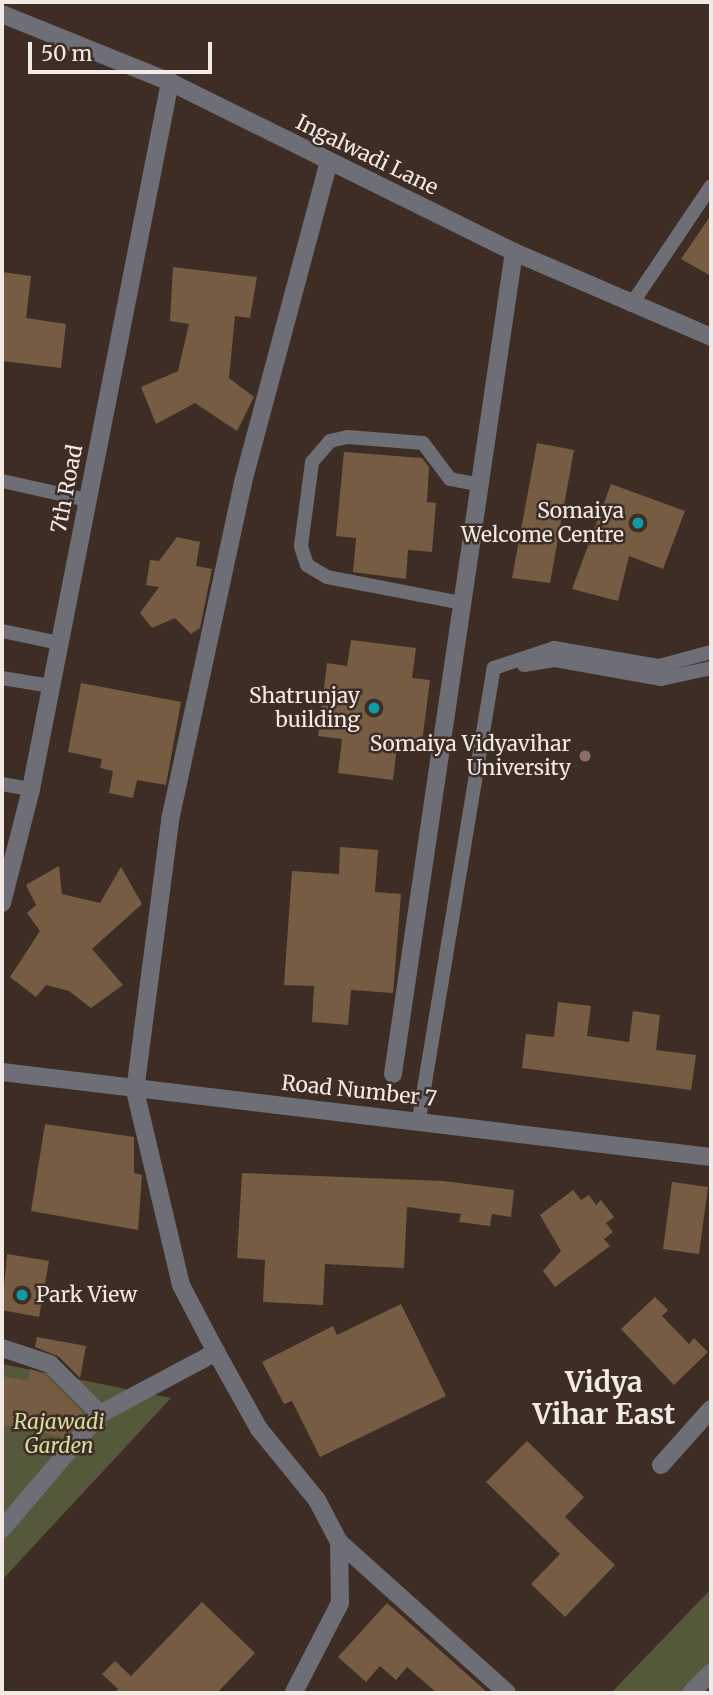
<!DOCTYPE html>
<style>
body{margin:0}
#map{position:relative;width:713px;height:1695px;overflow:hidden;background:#3d2d25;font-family:Merriweather,serif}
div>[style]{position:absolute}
.green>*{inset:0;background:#56583b}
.building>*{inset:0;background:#775c44}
.service>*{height:14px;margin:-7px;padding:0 7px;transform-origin:7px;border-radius:7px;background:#6e6e76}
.minor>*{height:18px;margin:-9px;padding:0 9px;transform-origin:9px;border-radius:9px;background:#6e6e76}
.tertiary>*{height:18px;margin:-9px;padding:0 9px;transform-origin:9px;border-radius:9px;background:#6e6e76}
.dots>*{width:19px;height:19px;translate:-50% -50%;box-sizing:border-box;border:4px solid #3d2d25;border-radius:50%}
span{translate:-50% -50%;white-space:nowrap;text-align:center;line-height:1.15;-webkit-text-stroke:5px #3d2d25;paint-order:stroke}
.street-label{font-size:21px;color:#f4eae5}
.poi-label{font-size:21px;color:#f4eae5}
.right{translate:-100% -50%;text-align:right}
.left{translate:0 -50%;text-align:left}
.park-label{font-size:21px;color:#d9dd9f;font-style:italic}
.district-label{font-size:28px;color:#f4eae5;font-weight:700}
.frame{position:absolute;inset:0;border:4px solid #f4eae5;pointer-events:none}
.scale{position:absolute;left:28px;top:42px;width:184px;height:32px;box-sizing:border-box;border:4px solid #f4eae5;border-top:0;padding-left:9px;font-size:21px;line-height:24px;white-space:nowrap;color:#f4eae5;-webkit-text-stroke:5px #3d2d25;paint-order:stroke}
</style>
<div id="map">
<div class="green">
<i style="clip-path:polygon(2px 1364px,171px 1398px,2px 1580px)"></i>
<i style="clip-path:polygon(711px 1589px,711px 1670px,689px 1693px,611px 1693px)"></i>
</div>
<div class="building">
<i style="clip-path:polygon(711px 215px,711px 276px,681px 259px)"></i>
<i style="clip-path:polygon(173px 267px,257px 277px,250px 318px,235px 316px,229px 378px,254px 397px,237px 431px,195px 403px,156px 424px,141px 387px,178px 371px,189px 324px,170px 321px)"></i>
<i style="clip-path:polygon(2px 272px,31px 276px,26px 318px,66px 324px,61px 368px,2px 361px)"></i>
<i style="clip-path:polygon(537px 443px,574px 450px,550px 583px,512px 578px)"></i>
<i style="clip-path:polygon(344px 452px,422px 458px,429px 467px,427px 502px,436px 503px,432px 552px,408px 550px,406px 579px,353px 572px,356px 538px,336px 536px)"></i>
<i style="clip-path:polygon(611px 484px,685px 511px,663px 569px,629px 556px,618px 601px,572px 589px)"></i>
<i style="clip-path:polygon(177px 537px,200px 542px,196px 566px,212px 569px,200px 628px,191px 634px,175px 618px,152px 628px,140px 613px,159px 587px,146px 585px,150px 560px,159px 561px)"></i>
<i style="clip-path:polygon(351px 640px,416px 648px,412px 678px,430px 680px,421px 750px,397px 747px,393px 780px,338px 773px,342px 739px,318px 736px,327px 663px,347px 666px)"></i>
<i style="clip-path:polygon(81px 683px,181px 702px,166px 785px,137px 780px,133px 798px,109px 793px,113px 771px,100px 768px,102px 759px,68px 752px)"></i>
<i style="clip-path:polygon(340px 847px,378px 850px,375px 892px,401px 894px,393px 993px,351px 990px,348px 1025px,312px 1022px,314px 986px,284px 985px,292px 871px,339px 874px)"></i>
<i style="clip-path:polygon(59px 866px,62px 894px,100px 903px,121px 867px,142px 904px,92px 949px,123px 985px,91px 1008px,69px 991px,46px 985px,36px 997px,10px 977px,40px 931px,27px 913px,36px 905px,26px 885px)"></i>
<i style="clip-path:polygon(558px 1002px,591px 1006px,587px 1036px,629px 1042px,633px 1011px,660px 1015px,656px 1050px,696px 1055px,691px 1090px,522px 1068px,526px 1034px,554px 1037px)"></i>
<i style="clip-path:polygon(45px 1124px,134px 1137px,134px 1173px,142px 1175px,138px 1230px,31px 1211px)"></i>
<i style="clip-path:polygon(242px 1173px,443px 1181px,514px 1190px,511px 1217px,492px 1214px,490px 1226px,459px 1222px,461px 1214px,407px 1207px,404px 1268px,325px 1264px,323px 1305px,263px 1302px,265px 1260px,237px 1258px)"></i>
<i style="clip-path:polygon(672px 1182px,708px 1187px,699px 1254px,663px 1249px)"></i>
<i style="clip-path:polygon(573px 1190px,581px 1200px,589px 1195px,596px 1205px,601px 1200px,614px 1217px,606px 1223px,613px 1232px,604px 1239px,610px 1246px,555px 1287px,543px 1271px,561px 1251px,540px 1215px)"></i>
<i style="clip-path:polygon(7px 1254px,49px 1261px,39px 1317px,2px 1310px)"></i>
<i style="clip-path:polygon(655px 1297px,668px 1310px,662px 1316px,689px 1344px,694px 1338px,708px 1352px,674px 1385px,621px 1329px)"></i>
<i style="clip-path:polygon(401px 1304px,446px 1396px,320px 1457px,292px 1401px,284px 1404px,262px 1362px,333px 1326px,337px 1335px)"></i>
<i style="clip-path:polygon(37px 1337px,86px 1346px,80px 1378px,58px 1356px,35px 1347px)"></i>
<i style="clip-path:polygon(30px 1369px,44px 1374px,85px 1415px,65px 1438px,2px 1425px,2px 1376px,28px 1381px)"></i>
<i style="clip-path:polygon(527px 1441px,584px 1497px,565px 1517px,615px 1565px,565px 1617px,531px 1584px,560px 1554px,486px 1482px)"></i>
<i style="clip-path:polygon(202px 1602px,255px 1653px,217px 1693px,114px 1693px,118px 1689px,102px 1674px,115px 1661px,131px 1676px)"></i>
<i style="clip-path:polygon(387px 1603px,488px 1693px,437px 1693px,407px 1667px,396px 1680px,380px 1666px,366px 1682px,338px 1657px)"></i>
</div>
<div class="service">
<i style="left:631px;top:305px;width:143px;rotate:-56.1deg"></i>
<i style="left:2px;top:481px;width:88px;rotate:12.5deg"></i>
<i style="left:462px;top:603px;width:137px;rotate:-169.1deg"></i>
<i style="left:327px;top:577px;width:23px;rotate:-149deg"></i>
<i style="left:307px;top:565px;width:20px;rotate:-108deg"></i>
<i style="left:301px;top:546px;width:85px;rotate:-82.5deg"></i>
<i style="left:312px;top:462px;width:28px;rotate:-49deg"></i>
<i style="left:330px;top:441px;width:18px;rotate:-13deg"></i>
<i style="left:348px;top:437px;width:75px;rotate:4.6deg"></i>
<i style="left:423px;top:443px;width:45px;rotate:53.1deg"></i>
<i style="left:450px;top:479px;width:31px;rotate:11deg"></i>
<i style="left:2px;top:631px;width:58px;rotate:11.9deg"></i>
<i style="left:524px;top:665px;width:31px;rotate:-9deg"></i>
<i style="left:555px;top:660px;width:108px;rotate:10.2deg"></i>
<i style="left:661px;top:679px;width:51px;rotate:-12.4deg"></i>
<i style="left:494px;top:668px;width:63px;rotate:-18.4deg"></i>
<i style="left:554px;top:648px;width:107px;rotate:9.7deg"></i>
<i style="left:659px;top:666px;width:54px;rotate:-15.1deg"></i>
<i style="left:2px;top:678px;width:50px;rotate:9.3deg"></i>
<i style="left:2px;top:784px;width:29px;rotate:10deg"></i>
<i style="left:419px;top:1119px;width:457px;rotate:-80.6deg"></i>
</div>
<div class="minor">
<i style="left:2px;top:14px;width:181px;rotate:22deg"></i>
<i style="left:170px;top:82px;width:384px;rotate:26.3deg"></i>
<i style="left:514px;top:252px;width:215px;rotate:23.3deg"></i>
<i style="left:2px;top:903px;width:118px;rotate:-75.7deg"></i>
<i style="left:31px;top:789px;width:721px;rotate:-78.88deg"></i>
<i style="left:393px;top:1074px;width:831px;rotate:-81.63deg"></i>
<i style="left:2px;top:1348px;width:51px;rotate:18.4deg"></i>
<i style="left:50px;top:1364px;width:71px;rotate:45deg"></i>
<i style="left:216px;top:1352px;width:88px;rotate:60.8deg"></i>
<i style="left:259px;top:1429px;width:92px;rotate:50.8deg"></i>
<i style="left:317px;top:1500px;width:47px;rotate:62.4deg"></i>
<i style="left:339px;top:1542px;width:61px;rotate:89.1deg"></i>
<i style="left:340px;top:1603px;width:100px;rotate:117.3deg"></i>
<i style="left:661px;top:1465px;width:75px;rotate:-48.2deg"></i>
<i style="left:2px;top:1529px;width:151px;rotate:-49.6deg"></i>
<i style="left:100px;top:1414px;width:132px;rotate:-28.1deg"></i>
<i style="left:216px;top:1352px;width:76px;rotate:-117.6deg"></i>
<i style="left:181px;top:1285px;width:199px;rotate:-103.3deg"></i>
<i style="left:135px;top:1091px;width:273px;rotate:-82.6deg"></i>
<i style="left:170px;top:820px;width:346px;rotate:-77.8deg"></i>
<i style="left:243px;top:482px;width:331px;rotate:-75deg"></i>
<i style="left:339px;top:1542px;width:226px;rotate:41.9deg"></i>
<i style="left:691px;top:1693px;width:29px;rotate:-46deg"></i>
</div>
<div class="tertiary">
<i style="left:2px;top:1072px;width:714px;rotate:6.84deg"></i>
</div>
<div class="dots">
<i style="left:638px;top:523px;background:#0f9aa8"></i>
<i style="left:374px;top:708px;background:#0f9aa8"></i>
<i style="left:585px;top:756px;background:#8d6e63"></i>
<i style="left:22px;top:1295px;background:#0f9aa8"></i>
</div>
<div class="street-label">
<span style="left:367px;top:155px;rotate:26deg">Ingalwadi Lane</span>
<span style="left:67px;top:489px;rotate:-79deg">7th Road</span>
<span style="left:359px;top:1091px;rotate:6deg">Road Number 7</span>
</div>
<div class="poi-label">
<span class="right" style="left:624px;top:523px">Somaiya<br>Welcome Centre</span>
<span class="right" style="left:360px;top:708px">Shatrunjay<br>building</span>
<span class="right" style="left:571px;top:756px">Somaiya Vidyavihar<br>University</span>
<span class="left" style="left:36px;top:1295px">Park View</span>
</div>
<div class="park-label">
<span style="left:59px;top:1434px">Rajawadi<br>Garden</span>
</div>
<div class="district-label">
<span style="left:604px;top:1398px">Vidya<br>Vihar East</span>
</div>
<div class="frame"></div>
<div class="scale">50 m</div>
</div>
